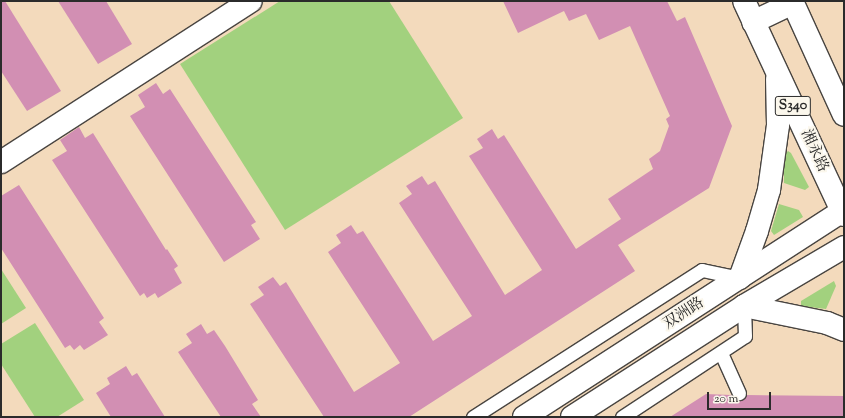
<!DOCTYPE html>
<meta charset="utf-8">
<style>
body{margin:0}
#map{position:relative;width:845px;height:418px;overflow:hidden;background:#f3dabc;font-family:"Sorts Mill Goudy","Noto Serif SC",serif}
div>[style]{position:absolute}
.green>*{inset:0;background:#a2d17e}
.building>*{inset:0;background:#d28fb3}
.roads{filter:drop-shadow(1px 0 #494541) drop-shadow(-1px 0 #494541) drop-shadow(0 1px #494541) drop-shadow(0 -1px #494541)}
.service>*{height:13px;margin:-6.5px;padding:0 6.5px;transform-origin:6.5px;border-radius:6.5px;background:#fff}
.minor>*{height:22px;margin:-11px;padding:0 11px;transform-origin:11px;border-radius:11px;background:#fff}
.secondary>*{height:22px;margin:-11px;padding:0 11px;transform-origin:11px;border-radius:11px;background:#fff}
.primary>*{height:22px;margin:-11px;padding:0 11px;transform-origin:11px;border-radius:11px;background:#fff}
span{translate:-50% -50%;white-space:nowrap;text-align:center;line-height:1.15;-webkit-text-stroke:4px #fbf7ec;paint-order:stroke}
.shield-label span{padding:1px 3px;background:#fbf7ec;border:1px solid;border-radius:3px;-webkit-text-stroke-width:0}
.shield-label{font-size:14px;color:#2b2b2b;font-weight:700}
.street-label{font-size:15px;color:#2b2b2b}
.frame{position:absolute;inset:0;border:2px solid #2b2b2b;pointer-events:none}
.scale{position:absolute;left:707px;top:392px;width:64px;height:18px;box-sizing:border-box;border:2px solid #2b2b2b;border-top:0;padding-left:5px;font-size:12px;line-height:14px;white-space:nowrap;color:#2b2b2b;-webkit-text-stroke:3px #fbf7ec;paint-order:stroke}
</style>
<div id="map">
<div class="green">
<i style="clip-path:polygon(280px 1px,389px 1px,463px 118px,285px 230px,180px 64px)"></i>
<i style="clip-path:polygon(788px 151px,791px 153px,809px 187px,805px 190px,784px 183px,784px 155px)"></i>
<i style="clip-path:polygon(779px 204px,799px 210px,803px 217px,774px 235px,771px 231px)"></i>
<i style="clip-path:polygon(1px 269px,26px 308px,1px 324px)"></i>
<i style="clip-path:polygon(834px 281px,836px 286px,826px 309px,801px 306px,801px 301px)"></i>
<i style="clip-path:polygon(35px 323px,84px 400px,57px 417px,35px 417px,1px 364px,1px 344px)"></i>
</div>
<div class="building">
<i style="clip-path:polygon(1px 1px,5px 1px,61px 91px,27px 111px,1px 71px)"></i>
<i style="clip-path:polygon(58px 1px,106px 1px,132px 44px,98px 64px)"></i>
<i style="clip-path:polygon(503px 1px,667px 1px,677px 21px,685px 17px,732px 126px,709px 188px,618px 245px,635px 271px,409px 417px,324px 417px,250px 304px,264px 295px,258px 287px,273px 277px,280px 286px,286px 282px,354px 392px,400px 363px,328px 252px,341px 243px,336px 235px,351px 225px,357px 234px,363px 231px,433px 341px,472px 316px,399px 203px,412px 194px,406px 186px,422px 176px,428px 185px,435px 181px,505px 295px,542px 270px,469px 156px,483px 148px,477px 139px,492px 129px,498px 139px,504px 135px,576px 249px,621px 219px,608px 199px,653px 169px,649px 159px,660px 151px,669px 126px,666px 119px,670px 116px,630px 26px,599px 40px,586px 14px,569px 21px,564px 11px,518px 33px)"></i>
<i style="clip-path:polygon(156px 83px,163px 94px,170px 89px,256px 222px,251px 225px,260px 239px,224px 262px,130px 116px,145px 107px,138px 95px)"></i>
<i style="clip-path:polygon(79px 127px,85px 138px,93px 133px,166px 250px,167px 249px,178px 266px,174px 269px,182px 283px,158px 298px,155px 293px,147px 298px,144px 293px,140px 296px,52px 160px,67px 151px,60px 140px)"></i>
<i style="clip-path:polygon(19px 185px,104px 318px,99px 322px,108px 335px,84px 350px,80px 345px,74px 350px,70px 345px,65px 348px,1px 248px,1px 196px)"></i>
<i style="clip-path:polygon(201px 324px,207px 334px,214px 330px,225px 346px,258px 400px,252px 404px,261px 417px,221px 417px,178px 352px,192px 343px,186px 334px)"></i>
<i style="clip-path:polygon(126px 366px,132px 376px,137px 373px,165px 417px,111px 417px,96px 393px,110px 384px,107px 378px)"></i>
<i style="clip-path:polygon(706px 394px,731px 395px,734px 399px,739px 401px,743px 400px,747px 395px,844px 396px,844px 417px,670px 417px)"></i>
</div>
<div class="roads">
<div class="service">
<i style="left:721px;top:353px;width:44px;rotate:65.8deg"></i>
<i style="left:473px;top:417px;width:272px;rotate:-32.7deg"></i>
<i style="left:702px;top:270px;width:39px;rotate:12deg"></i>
<i style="left:622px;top:417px;width:147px;rotate:-33.4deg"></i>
<i style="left:745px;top:336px;width:30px;rotate:-92deg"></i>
</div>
<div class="minor">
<i style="left:1px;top:162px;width:297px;rotate:-32.8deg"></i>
</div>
<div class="secondary">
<i style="left:524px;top:417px;width:381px;rotate:-32.9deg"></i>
<i style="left:572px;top:417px;width:205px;rotate:-32.8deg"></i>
<i style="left:744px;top:306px;width:116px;rotate:-30.5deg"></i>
</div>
<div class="primary">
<i style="left:744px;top:1px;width:236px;rotate:65deg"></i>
<i style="left:792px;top:1px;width:125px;rotate:65.5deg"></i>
<i style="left:753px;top:22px;width:44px;rotate:-25.4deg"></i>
<i style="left:740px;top:278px;width:50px;rotate:-70.1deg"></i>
<i style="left:757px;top:231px;width:43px;rotate:-73.7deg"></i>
<i style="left:769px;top:190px;width:66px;rotate:-82.1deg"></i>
<i style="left:778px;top:125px;width:46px;rotate:-91.2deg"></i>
<i style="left:744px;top:306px;width:85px;rotate:11.6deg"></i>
<i style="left:827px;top:323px;width:18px;rotate:22deg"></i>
</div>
</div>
<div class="shield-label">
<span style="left:793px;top:106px">S340</span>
</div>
<div class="street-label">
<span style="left:814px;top:151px;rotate:65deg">湘永路</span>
<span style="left:684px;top:314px;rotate:-33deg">双洲路</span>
</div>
<div class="frame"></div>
<div class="scale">20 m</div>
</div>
